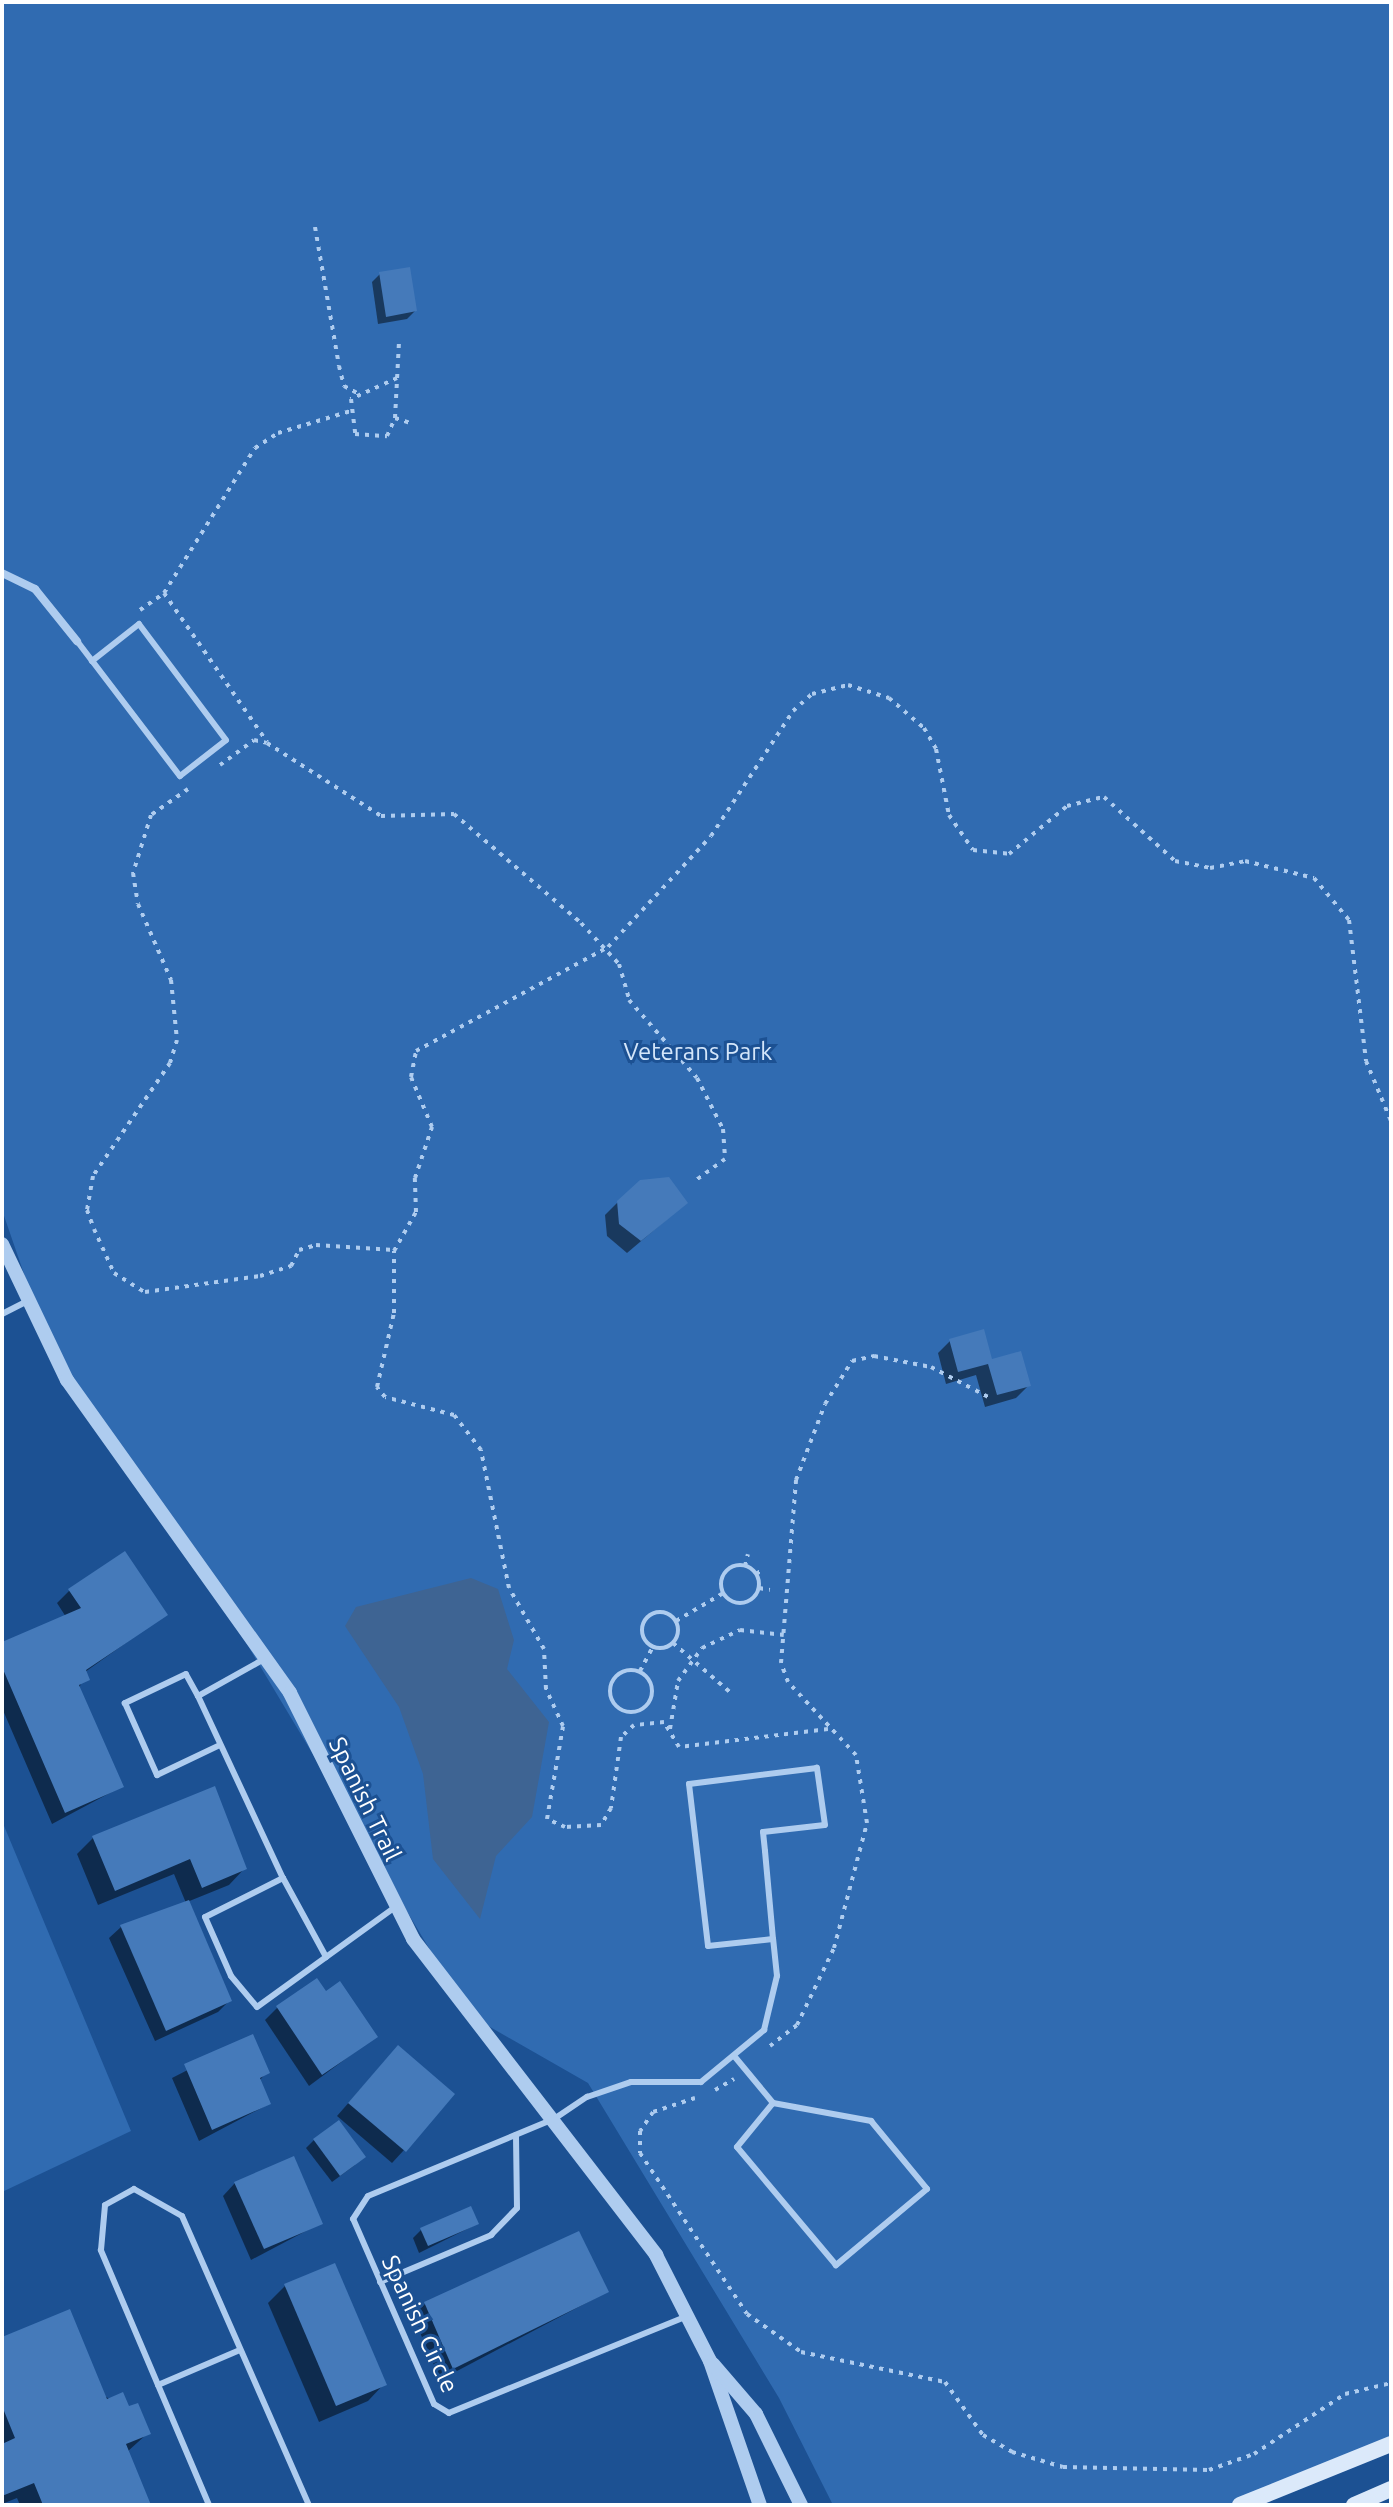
<!DOCTYPE html>
<style>
body{margin:0}
#map{position:relative;width:1393px;height:2507px;overflow:hidden;background:#1c5193;font-family:Ubuntu,sans-serif}
div>[style]{position:absolute}
.green>*{inset:0;background:#306bb1}
.water>*{inset:0;background:#3e6493}
.shadow>*{inset:0;background:#0007}
.building>*{inset:0;background:#457aba}
.path>*{height:4px;margin-top:-2px;transform-origin:0;background:repeating-linear-gradient(90deg,#aeccef 0 4px,transparent 0 10px)}
.path>.ring{margin:-2px;padding:0;box-sizing:content-box;background:none;border:4px solid #aeccef;border-radius:50%}
.service>*{height:6px;margin:-3px;padding:0 3px;transform-origin:3px;border-radius:3px;background:#aeccef}
.minor>*{height:8px;margin:-4px;padding:0 4px;transform-origin:4px;border-radius:4px;background:#aeccef}
.tertiary>*{height:14px;margin:-7px;padding:0 7px;transform-origin:7px;border-radius:7px;background:#aeccef}
.secondary>*{height:16px;margin:-8px;padding:0 8px;transform-origin:8px;border-radius:8px;background:#dbe9fa}
span{translate:-50% -50%;white-space:nowrap;text-align:center;line-height:1.15;-webkit-text-stroke:6px #1c5193;paint-order:stroke}
.park-label{font-size:24px;color:#d4e6fa}
.street-label{font-size:24px;color:#fff}
.frame{position:absolute;inset:0;border:4px solid #fff;pointer-events:none}
</style>
<div id="map">
<div class="green">
<i style="clip-path:polygon(2px 2px,1391px 2px,1391px 2442px,1239px 2505px,833px 2505px,779px 2398px,588px 2083px,469px 2015px,196px 1559px,52px 1355px,2px 1210px)"></i>
<i style="clip-path:polygon(2px 1821px,131px 2131px,2px 2192px)"></i>
</div>
<div class="water">
<i style="clip-path:polygon(471px 1578px,498px 1589px,514px 1640px,507px 1669px,549px 1722px,532px 1817px,496px 1856px,480px 1919px,433px 1859px,423px 1774px,399px 1707px,345px 1626px,356px 1607px)"></i>
</div>
<div class="shadow">
<i style="clip-path:polygon(380px 274px,415px 311px,407px 319px,378px 324px,372px 282px)"></i>
<i style="clip-path:polygon(618px 1202px,686px 1203px,627px 1253px,607px 1236px,605px 1215px)"></i>
<i style="clip-path:polygon(950px 1341px,991px 1362px,1029px 1385px,1016px 1398px,985px 1407px,976px 1375px,946px 1384px,938px 1353px)"></i>
<i style="clip-path:polygon(69px 1591px,165px 1615px,85px 1672px,79px 1689px,121px 1787px,52px 1824px,2px 1708px,2px 1644px,66px 1617px,57px 1603px)"></i>
<i style="clip-path:polygon(93px 1838px,245px 1868px,229px 1885px,187px 1902px,230px 2000px,218px 2012px,155px 2041px,109px 1938px,121px 1927px,186px 1903px,174px 1874px,98px 1905px,77px 1854px)"></i>
<i style="clip-path:polygon(277px 2008px,375px 2037px,309px 2086px,265px 2020px)"></i>
<i style="clip-path:polygon(252px 2037px,267px 2072px,259px 2081px,269px 2104px,199px 2141px,172px 2078px)"></i>
<i style="clip-path:polygon(386px 2060px,404px 2150px,392px 2163px,337px 2116px)"></i>
<i style="clip-path:polygon(314px 2140px,355px 2165px,332px 2182px,306px 2148px)"></i>
<i style="clip-path:polygon(235px 2183px,321px 2223px,251px 2260px,223px 2196px)"></i>
<i style="clip-path:polygon(477px 2224px,419px 2253px,413px 2238px,421px 2230px)"></i>
<i style="clip-path:polygon(285px 2286px,384px 2384px,368px 2401px,319px 2422px,268px 2303px)"></i>
<i style="clip-path:polygon(607px 2292px,440px 2380px,413px 2316px,425px 2304px)"></i>
<i style="clip-path:polygon(2px 2340px,128px 2409px,148px 2433px,127px 2452px,149px 2505px,20px 2505px,17px 2498px,2px 2504px)"></i>
</div>
<div class="building">
<i style="clip-path:polygon(410px 267px,417px 311px,386px 317px,379px 272px)"></i>
<i style="clip-path:polygon(669px 1177px,688px 1203px,641px 1241px,619px 1224px,617px 1201px,640px 1180px)"></i>
<i style="clip-path:polygon(984px 1329px,992px 1359px,1021px 1351px,1031px 1386px,997px 1395px,988px 1364px,958px 1372px,949px 1339px)"></i>
<i style="clip-path:polygon(125px 1551px,168px 1615px,86px 1670px,90px 1680px,79px 1685px,124px 1787px,65px 1813px,2px 1667px,2px 1642px,81px 1608px,68px 1589px)"></i>
<i style="clip-path:polygon(215px 1786px,247px 1869px,202px 1888px,190px 1859px,115px 1891px,92px 1836px)"></i>
<i style="clip-path:polygon(189px 1900px,232px 2001px,166px 2031px,120px 1925px)"></i>
<i style="clip-path:polygon(317px 1978px,326px 1991px,340px 1981px,378px 2037px,322px 2075px,276px 2006px)"></i>
<i style="clip-path:polygon(253px 2034px,270px 2073px,260px 2078px,271px 2104px,212px 2130px,184px 2064px)"></i>
<i style="clip-path:polygon(398px 2045px,455px 2094px,406px 2152px,348px 2103px)"></i>
<i style="clip-path:polygon(339px 2120px,366px 2157px,340px 2176px,313px 2139px)"></i>
<i style="clip-path:polygon(294px 2156px,323px 2224px,264px 2249px,234px 2182px)"></i>
<i style="clip-path:polygon(471px 2206px,479px 2224px,428px 2246px,420px 2228px)"></i>
<i style="clip-path:polygon(579px 2231px,609px 2292px,453px 2369px,424px 2302px)"></i>
<i style="clip-path:polygon(335px 2263px,387px 2385px,336px 2406px,284px 2284px)"></i>
<i style="clip-path:polygon(70px 2309px,107px 2399px,123px 2392px,129px 2406px,138px 2403px,151px 2434px,126px 2444px,151px 2505px,43px 2505px,34px 2483px,2px 2496px,2px 2444px,15px 2438px,2px 2406px,2px 2337px)"></i>
</div>
<div class="path">
<i style="left:315px;top:227px;width:141px;rotate:80.2deg"></i>
<i style="left:339px;top:366px;width:21px;rotate:76deg"></i>
<i style="left:344px;top:386px;width:17px;rotate:28deg"></i>
<i style="left:397px;top:378px;width:51px;rotate:155.5deg"></i>
<i style="left:351px;top:399px;width:35px;rotate:83deg"></i>
<i style="left:355px;top:434px;width:32px;rotate:4deg"></i>
<i style="left:387px;top:436px;width:20px;rotate:-66deg"></i>
<i style="left:395px;top:418px;width:19px;rotate:18deg"></i>
<i style="left:395px;top:418px;width:76px;rotate:-87deg"></i>
<i style="left:164px;top:593px;width:181px;rotate:55.3deg"></i>
<i style="left:140px;top:610px;width:29px;rotate:-35deg"></i>
<i style="left:164px;top:593px;width:171px;rotate:-57.9deg"></i>
<i style="left:255px;top:448px;width:27px;rotate:-33deg"></i>
<i style="left:278px;top:433px;width:76px;rotate:-16.8deg"></i>
<i style="left:220px;top:765px;width:42px;rotate:-36.3deg"></i>
<i style="left:254px;top:740px;width:13px;rotate:13deg"></i>
<i style="left:267px;top:743px;width:135px;rotate:32.6deg"></i>
<i style="left:381px;top:816px;width:73px;rotate:-1.6deg"></i>
<i style="left:454px;top:814px;width:167px;rotate:40.6deg"></i>
<i style="left:581px;top:923px;width:56px;rotate:47.2deg"></i>
<i style="left:619px;top:964px;width:37px;rotate:74deg"></i>
<i style="left:629px;top:1000px;width:103px;rotate:48.9deg"></i>
<i style="left:697px;top:1078px;width:57px;rotate:63deg"></i>
<i style="left:723px;top:1129px;width:30px;rotate:86deg"></i>
<i style="left:725px;top:1159px;width:37px;rotate:144deg"></i>
<i style="left:188px;top:789px;width:45px;rotate:144.9deg"></i>
<i style="left:151px;top:815px;width:61px;rotate:107.2deg"></i>
<i style="left:133px;top:873px;width:31px;rotate:81deg"></i>
<i style="left:138px;top:904px;width:83px;rotate:66.5deg"></i>
<i style="left:171px;top:980px;width:60px;rotate:84.3deg"></i>
<i style="left:177px;top:1040px;width:24px;rotate:107deg"></i>
<i style="left:170px;top:1063px;width:137px;rotate:124.3deg"></i>
<i style="left:93px;top:1176px;width:35px;rotate:100deg"></i>
<i style="left:87px;top:1210px;width:20px;rotate:70deg"></i>
<i style="left:94px;top:1229px;width:48px;rotate:65.6deg"></i>
<i style="left:114px;top:1273px;width:36px;rotate:32deg"></i>
<i style="left:145px;top:1292px;width:116px;rotate:-7.9deg"></i>
<i style="left:260px;top:1276px;width:33px;rotate:-18deg"></i>
<i style="left:291px;top:1266px;width:18px;rotate:-63deg"></i>
<i style="left:299px;top:1250px;width:18px;rotate:-16deg"></i>
<i style="left:316px;top:1245px;width:78px;rotate:3.7deg"></i>
<i class="ring" style="left:721px;top:1565px;width:34px;height:34px"></i>
<i style="left:745px;top:1566px;width:12px;rotate:-76deg"></i>
<i style="left:756px;top:1574px;width:9px;rotate:-32deg"></i>
<i style="left:759px;top:1588px;width:11px;rotate:10deg"></i>
<i class="ring" style="left:642px;top:1612px;width:32px;height:32px"></i>
<i style="left:676px;top:1621px;width:57px;rotate:-30.6deg"></i>
<i style="left:673px;top:1643px;width:77px;rotate:40.8deg"></i>
<i class="ring" style="left:610px;top:1670px;width:38px;height:38px"></i>
<i style="left:640px;top:1671px;width:26px;rotate:-62deg"></i>
<i style="left:670px;top:1729px;width:49px;rotate:-80.5deg"></i>
<i style="left:678px;top:1681px;width:41px;rotate:-54deg"></i>
<i style="left:702px;top:1648px;width:42px;rotate:-25.3deg"></i>
<i style="left:740px;top:1630px;width:44px;rotate:6.5deg"></i>
<i style="left:828px;top:1729px;width:150px;rotate:173.1deg"></i>
<i style="left:679px;top:1747px;width:29px;rotate:-121deg"></i>
<i style="left:664px;top:1722px;width:30px;rotate:174deg"></i>
<i style="left:634px;top:1725px;width:18px;rotate:137deg"></i>
<i style="left:621px;top:1737px;width:72px;rotate:98deg"></i>
<i style="left:611px;top:1808px;width:20px;rotate:120deg"></i>
<i style="left:601px;top:1825px;width:36px;rotate:177deg"></i>
<i style="left:565px;top:1827px;width:20px;rotate:-156deg"></i>
<i style="left:547px;top:1819px;width:94px;rotate:-80.2deg"></i>
<i style="left:563px;top:1726px;width:41px;rotate:-114.7deg"></i>
<i style="left:546px;top:1689px;width:40px;rotate:-92.9deg"></i>
<i style="left:544px;top:1649px;width:70px;rotate:-119.8deg"></i>
<i style="left:509px;top:1588px;width:141px;rotate:-101.5deg"></i>
<i style="left:481px;top:1450px;width:44px;rotate:-127.6deg"></i>
<i style="left:454px;top:1415px;width:71px;rotate:-165.4deg"></i>
<i style="left:385px;top:1397px;width:13px;rotate:-129deg"></i>
<i style="left:377px;top:1387px;width:76px;rotate:-77.1deg"></i>
<i style="left:394px;top:1313px;width:62px;rotate:-90deg"></i>
<i style="left:394px;top:1251px;width:45px;rotate:-60.6deg"></i>
<i style="left:416px;top:1212px;width:34px;rotate:-92deg"></i>
<i style="left:415px;top:1178px;width:54px;rotate:-71.6deg"></i>
<i style="left:432px;top:1127px;width:54px;rotate:-112.8deg"></i>
<i style="left:411px;top:1077px;width:26px;rotate:-79deg"></i>
<i style="left:416px;top:1051px;width:218px;rotate:-28.4deg"></i>
<i style="left:608px;top:947px;width:151px;rotate:-47.1deg"></i>
<i style="left:711px;top:836px;width:149px;rotate:-56.7deg"></i>
<i style="left:793px;top:711px;width:25px;rotate:-42deg"></i>
<i style="left:812px;top:694px;width:37px;rotate:-14deg"></i>
<i style="left:848px;top:685px;width:43px;rotate:17.6deg"></i>
<i style="left:889px;top:698px;width:46px;rotate:40.6deg"></i>
<i style="left:924px;top:728px;width:24px;rotate:60deg"></i>
<i style="left:936px;top:749px;width:67px;rotate:78.9deg"></i>
<i style="left:949px;top:815px;width:42px;rotate:55.6deg"></i>
<i style="left:973px;top:850px;width:36px;rotate:6deg"></i>
<i style="left:1009px;top:854px;width:75px;rotate:-39.6deg"></i>
<i style="left:1067px;top:806px;width:38px;rotate:-14deg"></i>
<i style="left:1104px;top:797px;width:96px;rotate:42deg"></i>
<i style="left:1175px;top:861px;width:36px;rotate:11deg"></i>
<i style="left:1210px;top:868px;width:36px;rotate:-11deg"></i>
<i style="left:1245px;top:861px;width:71px;rotate:13.8deg"></i>
<i style="left:1314px;top:878px;width:55px;rotate:50.2deg"></i>
<i style="left:1349px;top:920px;width:142px;rotate:83.1deg"></i>
<i style="left:1366px;top:1061px;width:65px;rotate:67.4deg"></i>
<i style="left:770px;top:2046px;width:34px;rotate:-38deg"></i>
<i style="left:797px;top:2025px;width:85px;rotate:-64.3deg"></i>
<i style="left:834px;top:1948px;width:129px;rotate:-75.2deg"></i>
<i style="left:867px;top:1823px;width:69px;rotate:-99.2deg"></i>
<i style="left:856px;top:1755px;width:100px;rotate:-133deg"></i>
<i style="left:788px;top:1682px;width:20px;rotate:-110deg"></i>
<i style="left:781px;top:1663px;width:184px;rotate:-85.3deg"></i>
<i style="left:796px;top:1480px;width:81px;rotate:-69.1deg"></i>
<i style="left:825px;top:1404px;width:51px;rotate:-57.9deg"></i>
<i style="left:852px;top:1361px;width:23px;rotate:-13deg"></i>
<i style="left:874px;top:1356px;width:58px;rotate:10.9deg"></i>
<i style="left:931px;top:1367px;width:69px;rotate:27.7deg"></i>
<i style="left:715px;top:2090px;width:22px;rotate:-30deg"></i>
<i style="left:695px;top:2098px;width:44px;rotate:161.6deg"></i>
<i style="left:653px;top:2112px;width:23px;rotate:124deg"></i>
<i style="left:640px;top:2131px;width:22px;rotate:90deg"></i>
<i style="left:640px;top:2153px;width:193px;rotate:56.4deg"></i>
<i style="left:747px;top:2314px;width:66px;rotate:35.1deg"></i>
<i style="left:801px;top:2352px;width:147px;rotate:11.8deg"></i>
<i style="left:945px;top:2382px;width:65px;rotate:54.4deg"></i>
<i style="left:983px;top:2435px;width:34px;rotate:30deg"></i>
<i style="left:1012px;top:2452px;width:53px;rotate:16.4deg"></i>
<i style="left:1063px;top:2467px;width:146px;rotate:1.2deg"></i>
<i style="left:1209px;top:2470px;width:48px;rotate:-19.6deg"></i>
<i style="left:1254px;top:2454px;width:109px;rotate:-33.4deg"></i>
<i style="left:1345px;top:2394px;width:47px;rotate:-13.4deg"></i>
</div>
<div class="service">
<i style="left:77px;top:641px;width:170px;rotate:52.7deg"></i>
<i style="left:180px;top:776px;width:58px;rotate:-38deg"></i>
<i style="left:226px;top:740px;width:145px;rotate:-126.9deg"></i>
<i style="left:139px;top:624px;width:60px;rotate:141.8deg"></i>
<i style="left:2px;top:1314px;width:27px;rotate:-27deg"></i>
<i style="left:266px;top:1658px;width:78px;rotate:150.8deg"></i>
<i style="left:198px;top:1696px;width:201px;rotate:65deg"></i>
<i style="left:283px;top:1878px;width:87px;rotate:153.4deg"></i>
<i style="left:205px;top:1917px;width:64px;rotate:66.2deg"></i>
<i style="left:231px;top:1976px;width:40px;rotate:50deg"></i>
<i style="left:257px;top:2007px;width:170px;rotate:-35.9deg"></i>
<i style="left:198px;top:1696px;width:25px;rotate:-119deg"></i>
<i style="left:186px;top:1674px;width:68px;rotate:154.6deg"></i>
<i style="left:125px;top:1703px;width:79px;rotate:66deg"></i>
<i style="left:157px;top:1775px;width:70px;rotate:-25.5deg"></i>
<i style="left:283px;top:1878px;width:90px;rotate:61.4deg"></i>
<i style="left:735px;top:2057px;width:60px;rotate:50.4deg"></i>
<i style="left:773px;top:2103px;width:100px;rotate:10.4deg"></i>
<i style="left:871px;top:2121px;width:88px;rotate:50.5deg"></i>
<i style="left:927px;top:2189px;width:119px;rotate:140.1deg"></i>
<i style="left:836px;top:2265px;width:154px;rotate:-130deg"></i>
<i style="left:737px;top:2147px;width:57px;rotate:-50.7deg"></i>
<i style="left:380px;top:2282px;width:121px;rotate:-22.9deg"></i>
<i style="left:491px;top:2235px;width:37px;rotate:-46deg"></i>
<i style="left:517px;top:2208px;width:73px;rotate:-90.8deg"></i>
<i style="left:685px;top:2317px;width:255px;rotate:157.9deg"></i>
<i style="left:449px;top:2413px;width:17px;rotate:-149deg"></i>
<i style="left:434px;top:2404px;width:202px;rotate:-113.6deg"></i>
<i style="left:353px;top:2219px;width:27px;rotate:-57deg"></i>
<i style="left:368px;top:2196px;width:201px;rotate:-22.5deg"></i>
<i style="left:554px;top:2119px;width:40px;rotate:-34deg"></i>
<i style="left:587px;top:2097px;width:46px;rotate:-18.8deg"></i>
<i style="left:631px;top:2082px;width:70px"></i>
<i style="left:701px;top:2082px;width:82px;rotate:-39.5deg"></i>
<i style="left:764px;top:2030px;width:56px;rotate:-76.5deg"></i>
<i style="left:777px;top:1976px;width:37px;rotate:-96deg"></i>
<i style="left:773px;top:1939px;width:88px;rotate:-95.2deg"></i>
<i style="left:765px;top:1851px;width:19px;rotate:-96deg"></i>
<i style="left:763px;top:1832px;width:62px;rotate:-6.4deg"></i>
<i style="left:825px;top:1825px;width:58px;rotate:-98deg"></i>
<i style="left:817px;top:1768px;width:129px;rotate:172.9deg"></i>
<i style="left:689px;top:1784px;width:163px;rotate:83.3deg"></i>
<i style="left:708px;top:1946px;width:65px;rotate:-6.1deg"></i>
<i style="left:158px;top:2385px;width:89px;rotate:-23.1deg"></i>
<i style="left:209px;top:2505px;width:277px;rotate:-113deg"></i>
<i style="left:101px;top:2250px;width:45px;rotate:-84.9deg"></i>
<i style="left:105px;top:2205px;width:33px;rotate:-29deg"></i>
<i style="left:134px;top:2189px;width:55px;rotate:29.4deg"></i>
<i style="left:182px;top:2216px;width:316px;rotate:66.3deg"></i>
</div>
<div class="minor">
<i style="left:2px;top:573px;width:37px;rotate:26deg"></i>
<i style="left:35px;top:589px;width:67px;rotate:51.1deg"></i>
</div>
<div class="tertiary">
<i style="left:2px;top:1244px;width:151px;rotate:64.5deg"></i>
<i style="left:67px;top:1380px;width:384px;rotate:54.5deg"></i>
<i style="left:290px;top:1693px;width:275px;rotate:63.4deg"></i>
<i style="left:413px;top:1939px;width:399px;rotate:52.4deg"></i>
<i style="left:656px;top:2255px;width:119px;rotate:63deg"></i>
<i style="left:710px;top:2361px;width:152px;rotate:70.9deg"></i>
<i style="left:713px;top:2364px;width:66px;rotate:49.3deg"></i>
<i style="left:756px;top:2414px;width:102px;rotate:63.7deg"></i>
</div>
<div class="secondary">
<i style="left:1240px;top:2505px;width:163px;rotate:-22deg"></i>
<i style="left:1354px;top:2505px;width:40px;rotate:-23.4deg"></i>
</div>
<div class="park-label">
<span style="left:698px;top:1052px">Veterans Park</span>
</div>
<div class="street-label">
<span style="left:365px;top:1799px;rotate:64deg">Spanish Trail</span>
<span style="left:420px;top:2324px;rotate:65deg">Spanish Circle</span>
</div>
<div class="frame"></div>
</div>
